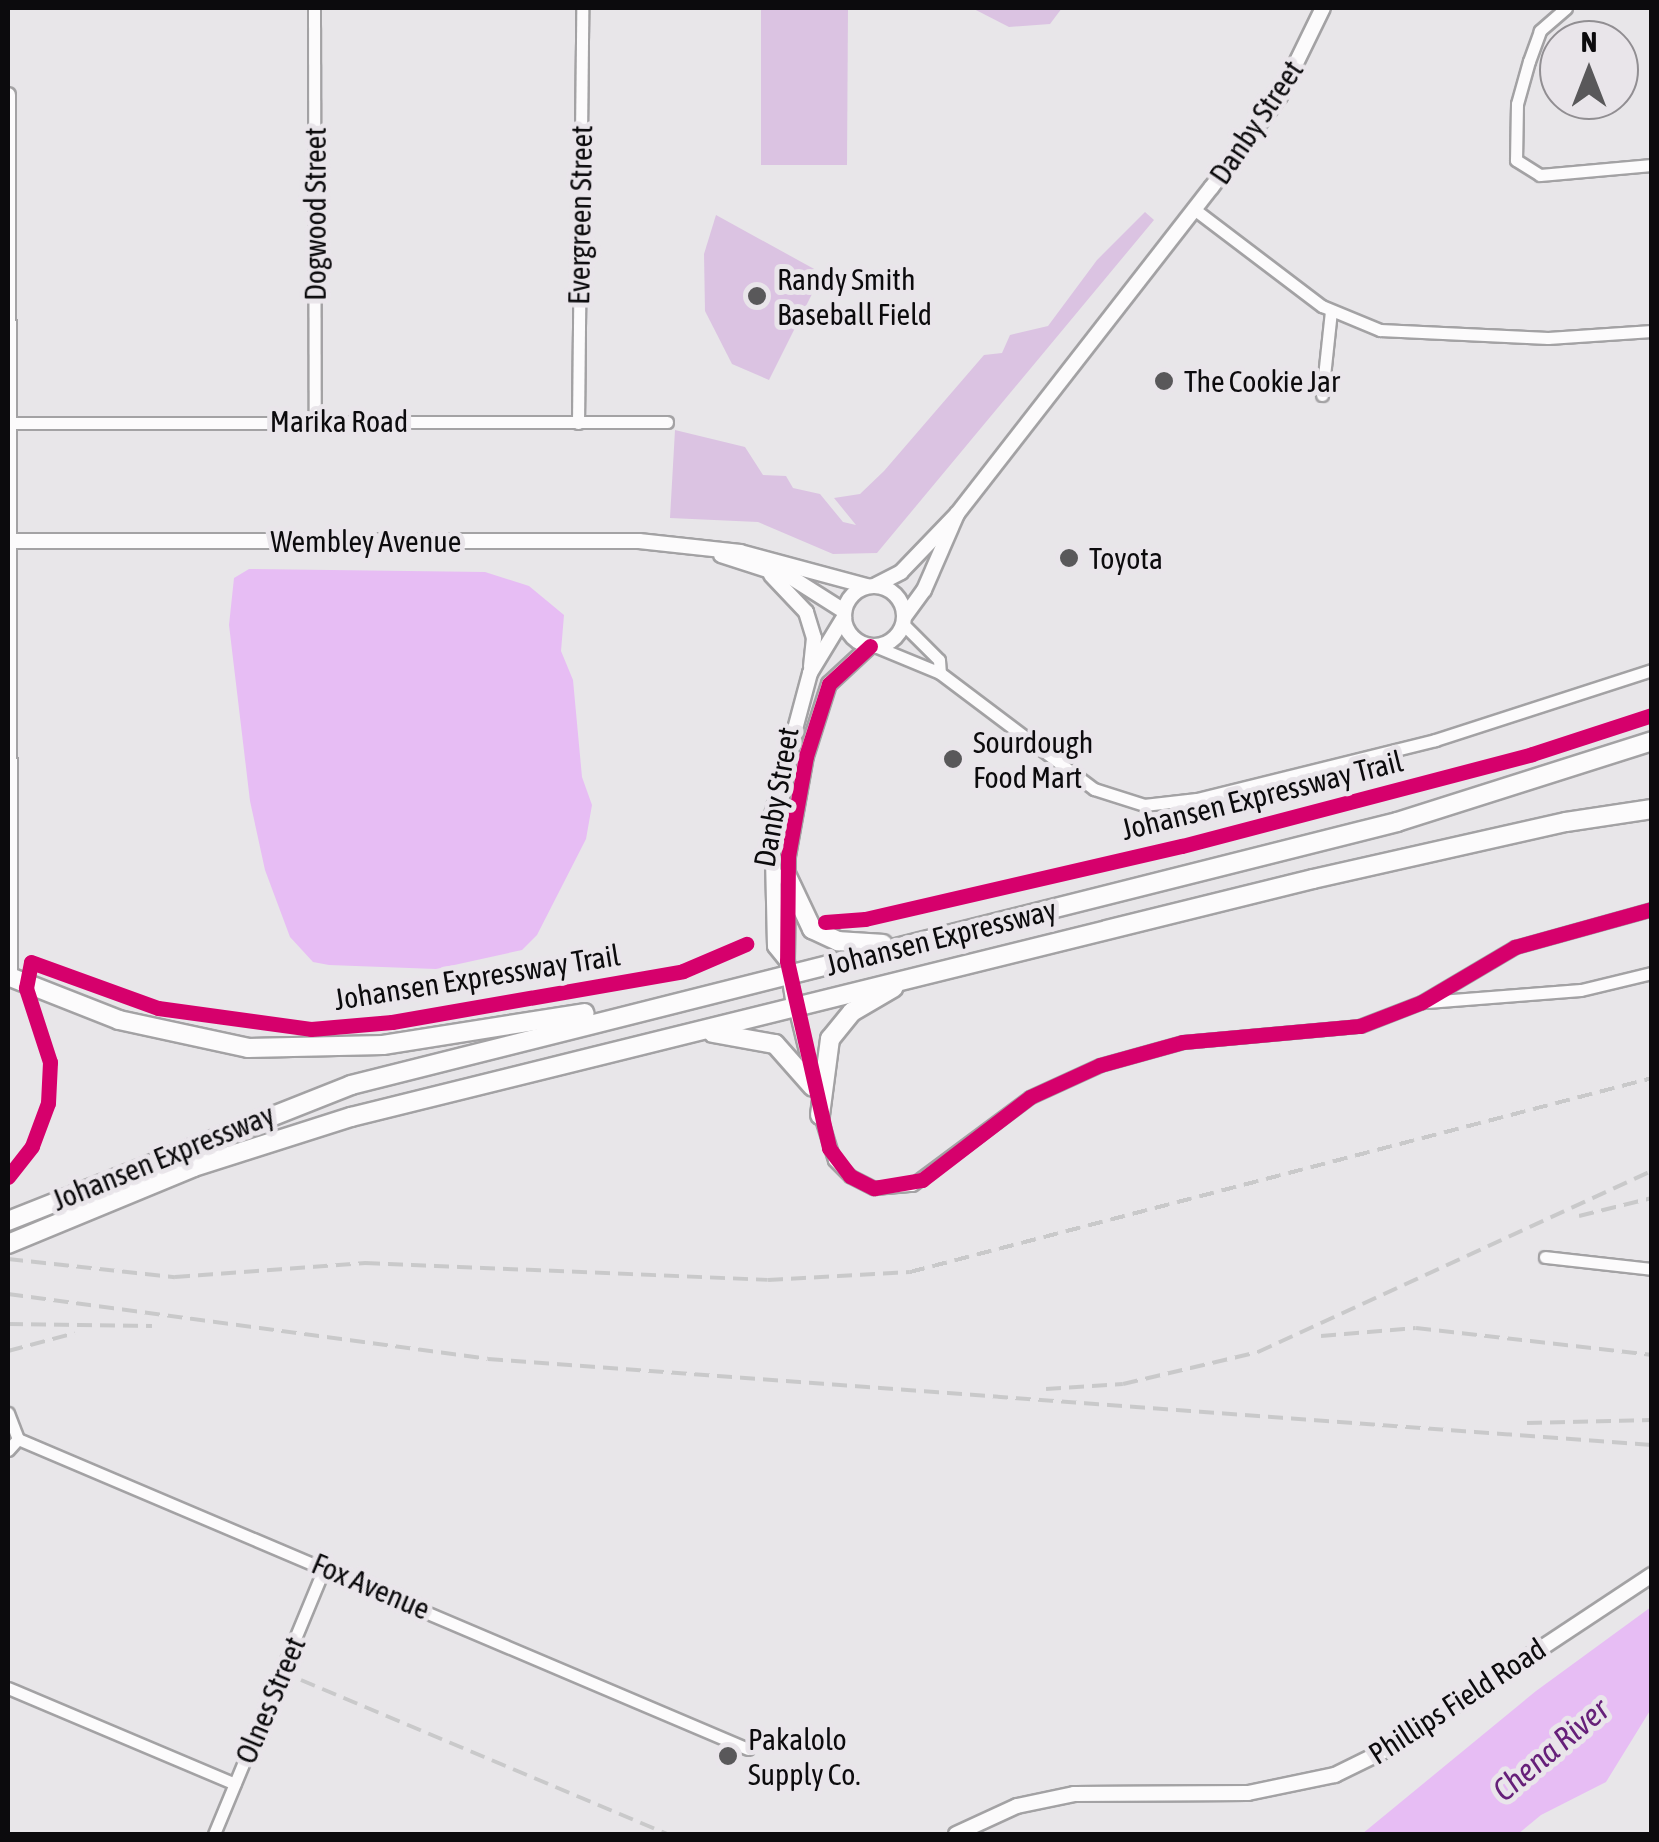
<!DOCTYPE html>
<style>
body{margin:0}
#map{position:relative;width:1659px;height:1842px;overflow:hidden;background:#e8e6e9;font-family:"Asap Condensed",sans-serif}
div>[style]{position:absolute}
.green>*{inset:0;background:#dbc3e2}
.water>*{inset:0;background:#e7bdf4}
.roads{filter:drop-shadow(2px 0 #a3a2a4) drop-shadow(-2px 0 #a3a2a4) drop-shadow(0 2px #a3a2a4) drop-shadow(0 -2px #a3a2a4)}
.minor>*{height:11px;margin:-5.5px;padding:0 5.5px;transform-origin:5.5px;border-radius:5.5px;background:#fcfbfc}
.tertiary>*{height:14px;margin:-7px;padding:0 7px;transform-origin:7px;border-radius:7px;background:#fcfbfc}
.tertiary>.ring{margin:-7px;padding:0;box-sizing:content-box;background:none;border:14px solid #fcfbfc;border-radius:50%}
.trunk>*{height:18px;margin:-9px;padding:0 9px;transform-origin:9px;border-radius:9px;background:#fcfbfc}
.rail>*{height:4px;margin-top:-2px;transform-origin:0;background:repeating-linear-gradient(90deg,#c9c9ca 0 15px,transparent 0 23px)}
.cycleway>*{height:15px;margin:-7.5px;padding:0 7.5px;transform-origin:7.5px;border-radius:7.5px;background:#d6006c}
.dots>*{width:28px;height:28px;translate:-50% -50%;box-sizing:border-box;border:5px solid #e9e5ea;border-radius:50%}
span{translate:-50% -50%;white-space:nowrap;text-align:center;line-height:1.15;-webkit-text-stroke:10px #e9e5ea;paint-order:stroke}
.street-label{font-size:30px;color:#0c0b0d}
.poi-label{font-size:30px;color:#0c0b0d}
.left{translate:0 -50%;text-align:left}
.water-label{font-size:32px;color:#662079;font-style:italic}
.frame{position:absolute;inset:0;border:10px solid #0c0b0d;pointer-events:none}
.north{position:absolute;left:1539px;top:20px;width:100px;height:100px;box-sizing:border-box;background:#e9e5ea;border:2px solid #918e92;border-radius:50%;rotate:0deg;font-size:28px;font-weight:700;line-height:40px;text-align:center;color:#0c0b0d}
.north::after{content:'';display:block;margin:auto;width:35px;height:45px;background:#59585a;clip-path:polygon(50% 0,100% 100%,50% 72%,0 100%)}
</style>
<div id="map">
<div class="green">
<i style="clip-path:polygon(761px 8px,848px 8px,847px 165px,761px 165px)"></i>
<i style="clip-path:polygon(972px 8px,1062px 8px,1050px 24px,1009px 27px)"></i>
<i style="clip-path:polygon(1145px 212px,1154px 220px,877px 553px,833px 554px,758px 522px,670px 518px,675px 430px,745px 447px,763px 475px,786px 476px,793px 488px,820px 494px,843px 522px,856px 525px,834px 498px,860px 494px,884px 471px,984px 355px,1002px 353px,1010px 335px,1048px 326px,1097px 260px)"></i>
<i style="clip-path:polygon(716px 215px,816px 270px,819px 280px,769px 380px,732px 364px,705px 311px,704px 254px)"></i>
</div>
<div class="water">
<i style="clip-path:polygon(249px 569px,485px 572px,529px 586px,564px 615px,561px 651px,573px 680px,582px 777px,592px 805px,586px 839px,537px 935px,522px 950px,436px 969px,329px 965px,313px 962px,290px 937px,265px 870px,250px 801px,229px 625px,234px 578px)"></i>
<i style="clip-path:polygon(1651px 1607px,1651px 1709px,1606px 1782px,1541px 1815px,1518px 1834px,1362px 1834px,1536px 1691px)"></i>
</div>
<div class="roads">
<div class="minor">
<i style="left:314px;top:8px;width:412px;rotate:89.9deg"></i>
<i style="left:1566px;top:8px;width:35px;rotate:139deg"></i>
<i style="left:1540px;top:31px;width:32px;rotate:110deg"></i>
<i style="left:1529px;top:61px;width:45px;rotate:105.6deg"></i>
<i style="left:1517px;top:104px;width:56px;rotate:91deg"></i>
<i style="left:1516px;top:160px;width:28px;rotate:32deg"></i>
<i style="left:1540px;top:175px;width:112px;rotate:-5.1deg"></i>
<i style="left:1194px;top:209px;width:161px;rotate:37.2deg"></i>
<i style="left:1322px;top:306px;width:63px;rotate:22.5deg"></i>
<i style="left:1380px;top:330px;width:168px;rotate:2.7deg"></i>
<i style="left:1548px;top:338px;width:104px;rotate:-3.9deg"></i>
<i style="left:1322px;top:395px;width:84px;rotate:-83.9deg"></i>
<i style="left:11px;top:423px;width:656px;rotate:-0.09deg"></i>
<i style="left:578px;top:423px;width:415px;rotate:-89.4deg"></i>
<i style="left:904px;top:625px;width:49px;rotate:45deg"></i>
<i style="left:939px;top:660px;width:13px;rotate:86deg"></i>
<i style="left:877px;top:647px;width:68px;rotate:22.4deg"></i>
<i style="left:940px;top:673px;width:193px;rotate:37deg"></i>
<i style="left:1094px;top:789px;width:52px;rotate:17.7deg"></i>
<i style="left:1144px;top:805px;width:53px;rotate:-6.5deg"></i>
<i style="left:1197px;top:799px;width:245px;rotate:-13.9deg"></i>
<i style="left:1435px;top:740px;width:228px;rotate:-17.9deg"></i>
<i style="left:1427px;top:1002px;width:154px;rotate:-4.5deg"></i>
<i style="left:1581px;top:990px;width:73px;rotate:-13.5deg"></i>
<i style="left:794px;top:1006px;width:80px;rotate:76.3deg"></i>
<i style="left:819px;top:1112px;width:50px;rotate:72.6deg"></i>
<i style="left:834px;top:1160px;width:23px;rotate:45deg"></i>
<i style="left:850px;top:1176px;width:27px;rotate:27deg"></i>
<i style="left:874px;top:1188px;width:38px;rotate:-5deg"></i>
<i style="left:912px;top:1185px;width:147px;rotate:-36.7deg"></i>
<i style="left:1030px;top:1097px;width:77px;rotate:-24.6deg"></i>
<i style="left:1100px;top:1065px;width:86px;rotate:-15.5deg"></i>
<i style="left:1183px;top:1042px;width:178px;rotate:-5.2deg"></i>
<i style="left:1360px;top:1026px;width:66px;rotate:-21.2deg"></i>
<i style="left:1422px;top:1002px;width:108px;rotate:-30.6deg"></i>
<i style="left:1515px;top:947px;width:142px;rotate:-15.5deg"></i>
<i style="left:1545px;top:1257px;width:108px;rotate:6.4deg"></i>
<i style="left:8px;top:1413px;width:28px;rotate:69deg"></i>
<i style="left:18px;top:1439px;width:793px;rotate:23.01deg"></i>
<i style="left:8px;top:1450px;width:15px;rotate:-48deg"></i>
<i style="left:8px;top:1688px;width:246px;rotate:22.9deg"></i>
<i style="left:214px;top:1834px;width:290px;rotate:-67.5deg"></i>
</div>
<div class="tertiary">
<i style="left:8px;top:95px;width:882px;rotate:89.87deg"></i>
<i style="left:12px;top:541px;width:627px"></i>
<i style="left:639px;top:541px;width:102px;rotate:6.2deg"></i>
<i style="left:740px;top:552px;width:131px;rotate:15deg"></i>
<i style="left:721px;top:555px;width:75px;rotate:17.9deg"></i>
<i style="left:792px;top:578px;width:62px;rotate:32.4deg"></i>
<i style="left:771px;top:575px;width:51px;rotate:46.6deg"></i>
<i style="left:806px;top:612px;width:27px;rotate:73deg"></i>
<i style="left:814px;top:638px;width:29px;rotate:96deg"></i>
<i style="left:876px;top:585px;width:28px;rotate:-27deg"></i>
<i style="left:901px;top:572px;width:81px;rotate:-46deg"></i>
<i style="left:957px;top:514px;width:413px;rotate:-52.1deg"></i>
<i style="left:1211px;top:188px;width:115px;rotate:-53.1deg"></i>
<i style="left:1280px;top:96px;width:98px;rotate:-64deg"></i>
<i class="ring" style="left:844px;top:586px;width:46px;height:46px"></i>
<i style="left:905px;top:616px;width:32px;rotate:-54deg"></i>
<i style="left:924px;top:590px;width:83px;rotate:-66.5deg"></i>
<i style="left:787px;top:961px;width:19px;rotate:-129deg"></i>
<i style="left:775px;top:946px;width:131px;rotate:-91.3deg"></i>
<i style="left:772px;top:815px;width:147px;rotate:-75deg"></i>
<i style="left:810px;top:673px;width:66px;rotate:-58.7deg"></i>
<i style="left:794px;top:1006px;width:46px;rotate:-98.8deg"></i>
<i style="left:787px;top:961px;width:105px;rotate:-89.5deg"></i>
<i style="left:788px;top:856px;width:102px;rotate:-79.8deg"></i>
<i style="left:806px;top:756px;width:76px;rotate:-72.3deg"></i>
<i style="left:829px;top:684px;width:56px;rotate:-42.8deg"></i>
<i style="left:956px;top:1834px;width:67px;rotate:-24.7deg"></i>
<i style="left:1017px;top:1806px;width:58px;rotate:-11.9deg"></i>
<i style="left:1074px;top:1794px;width:174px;rotate:-0.3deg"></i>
<i style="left:1248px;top:1793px;width:89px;rotate:-11.7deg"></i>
<i style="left:1335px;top:1775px;width:64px;rotate:-26.2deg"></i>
<i style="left:1392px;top:1747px;width:312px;rotate:-33.5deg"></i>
</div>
<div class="trunk">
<i style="left:787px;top:876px;width:59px;rotate:64.7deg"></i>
<i style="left:812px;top:929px;width:29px;rotate:25deg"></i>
<i style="left:838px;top:941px;width:45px;rotate:3.8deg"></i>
<i style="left:10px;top:977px;width:117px;rotate:21.5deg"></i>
<i style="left:119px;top:1020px;width:132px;rotate:12.2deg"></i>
<i style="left:248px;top:1048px;width:135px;rotate:-1.3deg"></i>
<i style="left:383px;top:1045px;width:204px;rotate:-9deg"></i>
<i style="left:713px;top:1033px;width:63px;rotate:10.1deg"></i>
<i style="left:775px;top:1044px;width:57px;rotate:48.5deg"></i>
<i style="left:820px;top:1115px;width:77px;rotate:-82.5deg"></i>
<i style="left:830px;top:1039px;width:35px;rotate:-51deg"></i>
<i style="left:852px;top:1012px;width:48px;rotate:-30.3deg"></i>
<i style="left:8px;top:1221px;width:369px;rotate:-21.6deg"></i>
<i style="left:351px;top:1085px;width:1079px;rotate:-14.11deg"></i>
<i style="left:1397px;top:822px;width:268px;rotate:-17.6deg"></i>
<i style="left:8px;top:1244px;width:201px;rotate:-22.5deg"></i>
<i style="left:194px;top:1167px;width:165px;rotate:-17.7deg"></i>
<i style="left:351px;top:1117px;width:991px;rotate:-13.9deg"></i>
<i style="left:1313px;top:879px;width:259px;rotate:-12.7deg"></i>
<i style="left:1566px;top:822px;width:87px;rotate:-8.6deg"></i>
</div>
</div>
<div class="rail">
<i style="left:1579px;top:1216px;width:75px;rotate:-13.9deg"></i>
<i style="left:8px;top:1259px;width:168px;rotate:6.2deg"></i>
<i style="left:175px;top:1277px;width:191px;rotate:-4.2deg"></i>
<i style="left:365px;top:1263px;width:403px;rotate:2.4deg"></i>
<i style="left:768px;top:1280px;width:142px;rotate:-3.2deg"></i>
<i style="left:910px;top:1272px;width:767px;rotate:-14.65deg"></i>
<i style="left:8px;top:1294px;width:484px;rotate:7.7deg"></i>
<i style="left:488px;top:1359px;width:1167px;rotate:4.23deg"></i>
<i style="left:8px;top:1324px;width:144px;rotate:0.8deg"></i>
<i style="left:1321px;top:1336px;width:95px;rotate:-4.8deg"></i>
<i style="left:1416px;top:1328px;width:238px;rotate:6.5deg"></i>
<i style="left:8px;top:1351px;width:69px;rotate:-15deg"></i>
<i style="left:1046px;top:1389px;width:77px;rotate:-3.7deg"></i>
<i style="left:1123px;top:1384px;width:139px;rotate:-13.3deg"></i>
<i style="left:1258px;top:1352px;width:434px;rotate:-24.7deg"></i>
<i style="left:1527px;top:1423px;width:125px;rotate:-1.4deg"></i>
<i style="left:301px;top:1680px;width:398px;rotate:22.8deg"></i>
</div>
<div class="cycleway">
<i style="left:870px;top:646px;width:56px;rotate:137.2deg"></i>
<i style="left:829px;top:684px;width:76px;rotate:107.7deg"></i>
<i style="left:806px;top:756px;width:102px;rotate:100.2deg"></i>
<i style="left:788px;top:856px;width:105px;rotate:90.5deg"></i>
<i style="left:787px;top:961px;width:192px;rotate:77.3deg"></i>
<i style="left:829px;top:1148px;width:35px;rotate:53deg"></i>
<i style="left:850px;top:1176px;width:27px;rotate:27deg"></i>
<i style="left:874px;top:1188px;width:49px;rotate:-9.5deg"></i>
<i style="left:922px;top:1180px;width:136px;rotate:-37.5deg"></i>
<i style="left:1030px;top:1097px;width:77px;rotate:-24.6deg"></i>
<i style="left:1100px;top:1065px;width:86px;rotate:-15.5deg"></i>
<i style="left:1183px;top:1042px;width:178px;rotate:-5.2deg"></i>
<i style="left:1360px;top:1026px;width:66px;rotate:-21.2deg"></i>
<i style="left:1422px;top:1002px;width:108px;rotate:-30.6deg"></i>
<i style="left:1515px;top:947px;width:142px;rotate:-15.5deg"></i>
<i style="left:825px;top:922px;width:40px;rotate:-4.3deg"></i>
<i style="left:865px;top:919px;width:325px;rotate:-13deg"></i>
<i style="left:1182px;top:846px;width:362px;rotate:-14.7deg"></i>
<i style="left:1532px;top:754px;width:126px;rotate:-18deg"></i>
<i style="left:8px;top:1177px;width:39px;rotate:-52deg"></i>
<i style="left:32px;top:1146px;width:46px;rotate:-69.6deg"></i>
<i style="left:48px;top:1103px;width:41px;rotate:-87.2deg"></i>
<i style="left:50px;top:1062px;width:78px;rotate:-108deg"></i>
<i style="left:26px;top:988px;width:26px;rotate:-79deg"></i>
<i style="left:31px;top:962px;width:135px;rotate:19.9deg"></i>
<i style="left:158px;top:1008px;width:154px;rotate:7.8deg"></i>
<i style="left:311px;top:1029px;width:81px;rotate:-4.9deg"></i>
<i style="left:392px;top:1022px;width:295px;rotate:-9.9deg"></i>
<i style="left:683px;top:971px;width:69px;rotate:-23.2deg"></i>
</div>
<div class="dots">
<i style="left:757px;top:296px;background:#59585a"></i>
<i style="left:1164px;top:381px;background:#59585a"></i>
<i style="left:1069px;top:558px;background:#59585a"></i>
<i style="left:953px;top:759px;background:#59585a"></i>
<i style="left:728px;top:1756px;background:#59585a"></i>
</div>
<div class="street-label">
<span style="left:1256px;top:122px;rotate:-56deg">Danby Street</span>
<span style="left:315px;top:214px;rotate:-90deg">Dogwood Street</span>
<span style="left:580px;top:215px;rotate:-89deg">Evergreen Street</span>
<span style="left:339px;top:421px">Marika Road</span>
<span style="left:366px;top:541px">Wembley Avenue</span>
<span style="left:1262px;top:795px;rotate:-14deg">Johansen Expressway Trail</span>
<span style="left:776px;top:797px;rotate:-80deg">Danby Street</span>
<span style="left:941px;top:937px;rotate:-14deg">Johansen Expressway</span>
<span style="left:477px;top:977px;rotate:-9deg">Johansen Expressway Trail</span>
<span style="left:163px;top:1157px;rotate:-22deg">Johansen Expressway</span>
<span style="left:371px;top:1586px;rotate:23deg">Fox Avenue</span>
<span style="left:270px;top:1700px;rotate:-67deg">Olnes Street</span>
<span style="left:1457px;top:1701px;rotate:-33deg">Phillips Field Road</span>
</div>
<div class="poi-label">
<span class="left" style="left:777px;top:296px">Randy Smith<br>Baseball Field</span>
<span class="left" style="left:1184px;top:381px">The Cookie Jar</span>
<span class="left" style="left:1089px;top:558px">Toyota</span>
<span class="left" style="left:973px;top:759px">Sourdough<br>Food Mart</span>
<span class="left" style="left:748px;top:1756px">Pakalolo<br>Supply Co.</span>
</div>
<div class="water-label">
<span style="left:1551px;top:1750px;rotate:-40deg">Chena River</span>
</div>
<div class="frame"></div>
<div class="north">N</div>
</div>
